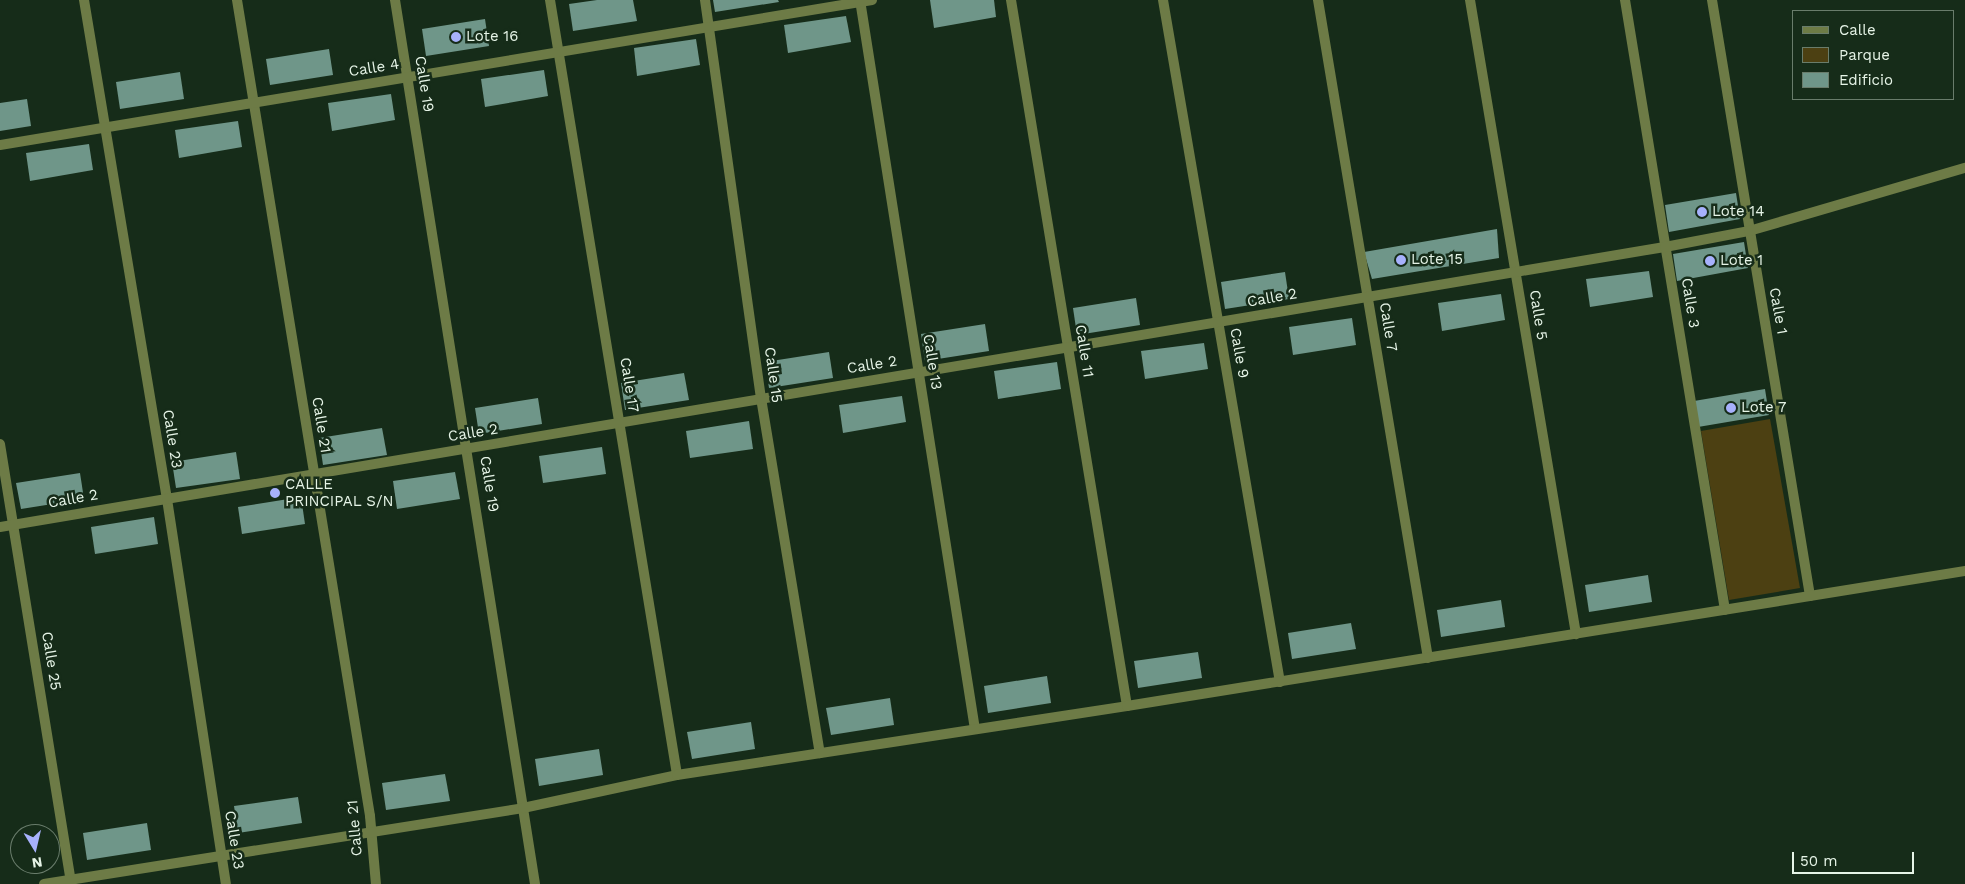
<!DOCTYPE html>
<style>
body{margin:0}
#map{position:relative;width:1965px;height:884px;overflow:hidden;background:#162c19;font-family:"Work Sans",sans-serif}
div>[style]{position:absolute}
.green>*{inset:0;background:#4c4012}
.building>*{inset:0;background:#6f9689}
.minor>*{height:10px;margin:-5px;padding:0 5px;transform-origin:5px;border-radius:5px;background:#6d7b46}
.dots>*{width:14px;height:14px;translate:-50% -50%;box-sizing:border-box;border:2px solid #162c19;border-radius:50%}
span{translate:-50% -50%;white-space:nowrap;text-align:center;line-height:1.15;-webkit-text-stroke:5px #162c19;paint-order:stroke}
.poi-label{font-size:15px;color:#e6f4e7}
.left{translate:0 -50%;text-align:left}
.street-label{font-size:15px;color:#e6f4e7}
.legend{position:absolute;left:1792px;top:10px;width:162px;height:90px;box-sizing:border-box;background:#162c19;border:1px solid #697c6b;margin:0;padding:6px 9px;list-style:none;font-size:15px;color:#e6f4e7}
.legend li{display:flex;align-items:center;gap:10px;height:25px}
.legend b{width:25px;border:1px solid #697c6b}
.north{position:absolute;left:10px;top:824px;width:50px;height:50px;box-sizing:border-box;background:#162c19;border:1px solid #697c6b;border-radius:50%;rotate:171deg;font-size:14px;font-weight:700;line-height:20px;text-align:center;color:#e6f4e7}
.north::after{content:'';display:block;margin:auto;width:18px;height:22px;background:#a7b1fc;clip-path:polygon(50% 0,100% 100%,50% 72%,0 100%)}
.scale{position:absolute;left:1792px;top:852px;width:122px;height:22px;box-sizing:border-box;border:2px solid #e6f4e7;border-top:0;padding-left:6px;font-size:15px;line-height:18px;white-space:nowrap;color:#e6f4e7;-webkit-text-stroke:4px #162c19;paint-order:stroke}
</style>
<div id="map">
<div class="green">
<i style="clip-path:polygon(1770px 419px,1800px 588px,1729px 600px,1701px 431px)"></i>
</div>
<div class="building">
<i style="clip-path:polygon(597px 0,633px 0,637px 21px,573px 31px,569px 4px)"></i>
<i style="clip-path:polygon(713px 0,778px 0,779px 2px,715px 12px)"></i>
<i style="clip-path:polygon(930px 0,994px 0,996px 17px,934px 28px)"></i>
<i style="clip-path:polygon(846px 16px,851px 42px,788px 53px,784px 25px)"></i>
<i style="clip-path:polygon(485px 19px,489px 46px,426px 56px,422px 29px)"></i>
<i style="clip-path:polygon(696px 39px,700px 65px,637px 76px,634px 48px)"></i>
<i style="clip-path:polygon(329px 49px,333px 75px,270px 85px,266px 59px)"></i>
<i style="clip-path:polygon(544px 70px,548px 96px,485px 107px,481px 79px)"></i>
<i style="clip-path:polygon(180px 72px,184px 99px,120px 109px,116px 82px)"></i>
<i style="clip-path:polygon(391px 94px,395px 120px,332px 131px,328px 103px)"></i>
<i style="clip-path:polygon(27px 99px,31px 126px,0 131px,0 103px)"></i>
<i style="clip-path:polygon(238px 121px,242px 147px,179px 158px,175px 130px)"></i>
<i style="clip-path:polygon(89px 144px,93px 170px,30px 181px,26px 153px)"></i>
<i style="clip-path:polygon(1736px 193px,1740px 219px,1669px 232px,1665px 205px)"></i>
<i style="clip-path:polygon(1497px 229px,1499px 258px,1372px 279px,1364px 252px)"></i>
<i style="clip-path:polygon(1744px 242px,1748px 268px,1677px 281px,1673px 254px)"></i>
<i style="clip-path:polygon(1649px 271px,1653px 297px,1590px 307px,1586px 279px)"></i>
<i style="clip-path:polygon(1285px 272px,1289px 299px,1225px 309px,1221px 282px)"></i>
<i style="clip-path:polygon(1501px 294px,1505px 320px,1442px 331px,1438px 303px)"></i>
<i style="clip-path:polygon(1136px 298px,1140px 325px,1077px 335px,1073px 308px)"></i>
<i style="clip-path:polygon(1352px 318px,1356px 345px,1293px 355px,1289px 327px)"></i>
<i style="clip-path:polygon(985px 324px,989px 351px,925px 361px,921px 334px)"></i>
<i style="clip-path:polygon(1204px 343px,1208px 369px,1145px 379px,1141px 351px)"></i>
<i style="clip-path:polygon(829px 352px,833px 378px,769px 388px,765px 362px)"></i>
<i style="clip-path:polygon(1057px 362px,1061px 389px,998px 399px,994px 371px)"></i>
<i style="clip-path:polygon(684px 373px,689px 400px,625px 410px,621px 383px)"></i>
<i style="clip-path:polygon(1765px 389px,1769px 415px,1698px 427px,1694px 401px)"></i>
<i style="clip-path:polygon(902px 396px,906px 422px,843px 433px,839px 405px)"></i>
<i style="clip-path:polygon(538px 398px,542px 424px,479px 434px,475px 408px)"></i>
<i style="clip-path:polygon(749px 421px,753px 449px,690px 458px,686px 431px)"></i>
<i style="clip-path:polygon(382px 428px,387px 455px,323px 465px,319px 438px)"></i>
<i style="clip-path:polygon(602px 447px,606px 474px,543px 483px,539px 456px)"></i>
<i style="clip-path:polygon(236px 452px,240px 479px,176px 488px,172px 462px)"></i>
<i style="clip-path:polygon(455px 472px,460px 499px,397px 509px,393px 481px)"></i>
<i style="clip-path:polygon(80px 473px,84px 499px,21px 509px,16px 483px)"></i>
<i style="clip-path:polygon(301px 497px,305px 524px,242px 534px,238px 507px)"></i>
<i style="clip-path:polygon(154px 517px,158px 544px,95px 554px,91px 527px)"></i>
<i style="clip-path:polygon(1648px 575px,1652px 602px,1589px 612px,1585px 585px)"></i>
<i style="clip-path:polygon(1501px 600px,1505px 627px,1441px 637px,1437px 610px)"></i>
<i style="clip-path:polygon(1351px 623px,1356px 649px,1292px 659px,1288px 633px)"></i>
<i style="clip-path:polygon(1198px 652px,1202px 678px,1138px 688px,1134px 661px)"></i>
<i style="clip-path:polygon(1047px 676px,1051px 703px,988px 713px,984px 686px)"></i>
<i style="clip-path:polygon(890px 698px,894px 725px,831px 735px,826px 708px)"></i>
<i style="clip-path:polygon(751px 722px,755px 749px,692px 759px,687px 732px)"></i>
<i style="clip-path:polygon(599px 749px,603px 775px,539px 786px,535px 759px)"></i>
<i style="clip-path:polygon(445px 774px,450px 801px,386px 810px,382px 783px)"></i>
<i style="clip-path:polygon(298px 797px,302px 823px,238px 833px,234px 806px)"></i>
<i style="clip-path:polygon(147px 823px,151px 850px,87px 860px,83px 833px)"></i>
</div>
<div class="minor">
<i style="left:84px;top:0;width:506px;rotate:80.56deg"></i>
<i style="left:167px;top:499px;width:389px;rotate:81.3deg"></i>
<i style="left:237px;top:0;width:827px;rotate:80.74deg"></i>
<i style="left:370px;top:816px;width:68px;rotate:85deg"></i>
<i style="left:395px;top:0;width:895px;rotate:81deg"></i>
<i style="left:550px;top:0;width:785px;rotate:80.69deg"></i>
<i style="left:705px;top:0;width:402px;rotate:82deg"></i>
<i style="left:761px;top:398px;width:360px;rotate:80.6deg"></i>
<i style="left:860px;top:0;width:738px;rotate:81.04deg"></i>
<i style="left:1011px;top:0;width:715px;rotate:80.67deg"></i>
<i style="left:1163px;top:0;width:692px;rotate:80.27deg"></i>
<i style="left:1318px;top:0;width:667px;rotate:80.51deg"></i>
<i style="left:1470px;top:0;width:643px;rotate:80.51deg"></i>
<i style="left:1625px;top:0;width:618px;rotate:80.69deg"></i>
<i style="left:1712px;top:0;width:604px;rotate:80.66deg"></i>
<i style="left:0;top:145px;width:884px;rotate:-9.44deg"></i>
<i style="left:0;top:444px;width:446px;rotate:80.8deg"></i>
<i style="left:0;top:527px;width:1688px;rotate:-9.55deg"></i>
<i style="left:1665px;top:247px;width:86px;rotate:-10.8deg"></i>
<i style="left:1749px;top:231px;width:225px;rotate:-16.3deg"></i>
<i style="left:44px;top:884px;width:485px;rotate:-9deg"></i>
<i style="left:523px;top:808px;width:157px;rotate:-12.1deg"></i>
<i style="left:677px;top:775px;width:455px;rotate:-8.7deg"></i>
<i style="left:1127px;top:706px;width:849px;rotate:-9.15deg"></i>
</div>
<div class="dots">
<i style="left:456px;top:37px;background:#a7b1fc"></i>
<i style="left:1702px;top:212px;background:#a7b1fc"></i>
<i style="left:1401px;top:260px;background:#a7b1fc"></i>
<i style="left:1710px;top:261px;background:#a7b1fc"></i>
<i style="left:1731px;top:408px;background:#a7b1fc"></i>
<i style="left:275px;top:493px;background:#a7b1fc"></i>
</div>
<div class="poi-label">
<span class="left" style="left:466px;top:37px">Lote 16</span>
<span class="left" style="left:1712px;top:212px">Lote 14</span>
<span class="left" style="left:1411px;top:260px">Lote 15</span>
<span class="left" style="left:1720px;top:261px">Lote 1</span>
<span class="left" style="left:1741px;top:408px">Lote 7</span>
<span class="left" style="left:285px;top:493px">CALLE<br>PRINCIPAL S/N</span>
</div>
<div class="street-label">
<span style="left:374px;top:68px;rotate:-9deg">Calle 4</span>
<span style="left:424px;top:84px;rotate:81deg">Calle 19</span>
<span style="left:1272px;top:298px;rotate:-10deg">Calle 2</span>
<span style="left:1690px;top:303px;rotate:81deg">Calle 3</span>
<span style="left:1778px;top:311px;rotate:80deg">Calle 1</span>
<span style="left:1538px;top:315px;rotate:81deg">Calle 5</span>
<span style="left:1388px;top:327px;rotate:81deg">Calle 7</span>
<span style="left:1084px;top:351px;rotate:81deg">Calle 11</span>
<span style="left:1239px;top:353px;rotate:80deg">Calle 9</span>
<span style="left:932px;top:362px;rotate:81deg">Calle 13</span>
<span style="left:872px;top:365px;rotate:-9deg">Calle 2</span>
<span style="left:773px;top:375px;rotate:82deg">Calle 15</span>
<span style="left:629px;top:385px;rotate:81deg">Calle 17</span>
<span style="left:321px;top:425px;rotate:81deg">Calle 21</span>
<span style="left:473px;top:433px;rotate:-9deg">Calle 2</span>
<span style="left:172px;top:439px;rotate:81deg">Calle 23</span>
<span style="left:489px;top:484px;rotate:81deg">Calle 19</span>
<span style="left:73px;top:499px;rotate:-10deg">Calle 2</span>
<span style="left:51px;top:661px;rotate:81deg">Calle 25</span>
<span style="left:355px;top:828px;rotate:-95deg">Calle 21</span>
<span style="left:234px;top:840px;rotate:81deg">Calle 23</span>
</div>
<ul class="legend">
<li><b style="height:6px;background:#6d7b46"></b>Calle</li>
<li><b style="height:14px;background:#4c4012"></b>Parque</li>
<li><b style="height:14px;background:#6f9689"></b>Edificio</li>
</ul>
<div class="north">N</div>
<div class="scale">50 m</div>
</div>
